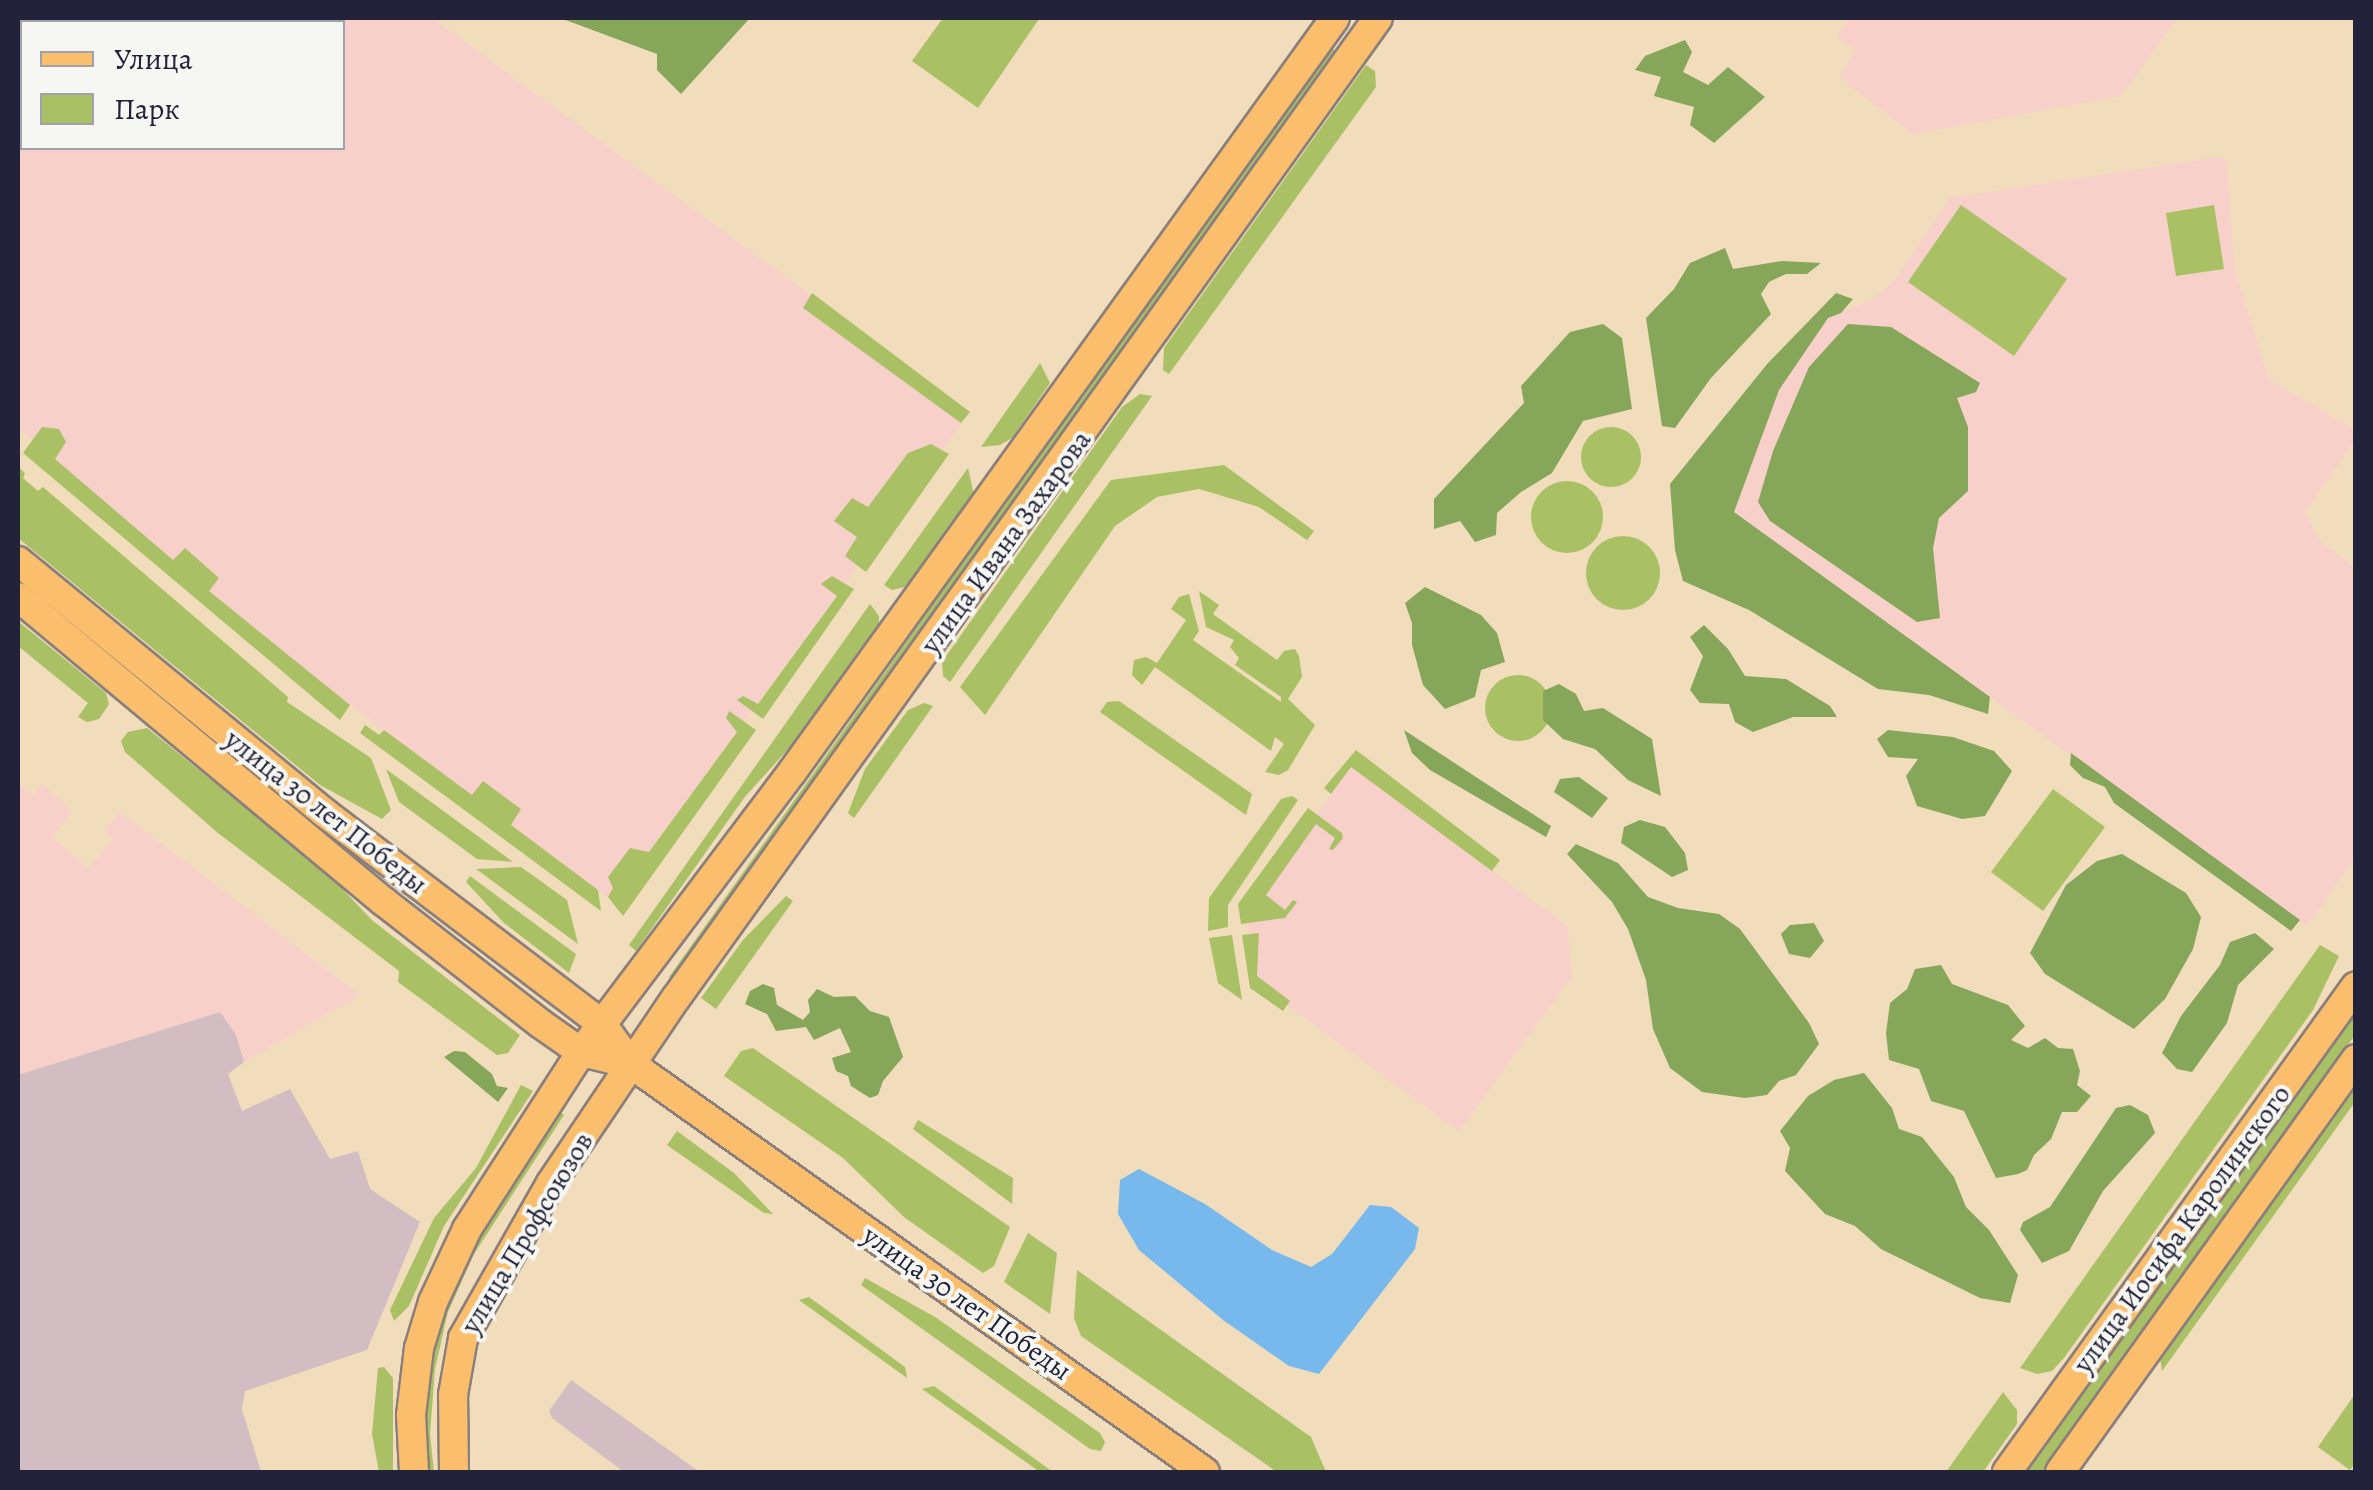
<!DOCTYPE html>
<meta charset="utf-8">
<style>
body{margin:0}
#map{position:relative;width:2373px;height:1490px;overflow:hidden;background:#f1dcbc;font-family:Alegreya,serif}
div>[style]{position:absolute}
.built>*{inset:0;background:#f7d0ca}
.industrial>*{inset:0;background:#d2bec2}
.green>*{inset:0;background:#a9c065}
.round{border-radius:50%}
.forest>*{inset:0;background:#86a65a}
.water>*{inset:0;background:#77b9ec}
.roads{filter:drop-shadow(2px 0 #8a7f7c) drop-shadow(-2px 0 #8a7f7c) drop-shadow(0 2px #8a7f7c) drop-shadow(0 -2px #8a7f7c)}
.major>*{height:28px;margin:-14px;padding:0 14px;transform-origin:14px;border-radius:14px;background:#fabe6d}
span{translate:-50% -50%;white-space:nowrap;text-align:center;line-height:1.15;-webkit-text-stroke:8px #f6f6f2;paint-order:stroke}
.street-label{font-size:28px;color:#22223b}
.frame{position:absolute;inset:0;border:20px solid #22223b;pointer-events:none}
.legend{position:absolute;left:20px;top:20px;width:325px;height:130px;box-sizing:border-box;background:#f6f6f2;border:2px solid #a1a1a9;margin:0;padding:12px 18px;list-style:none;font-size:30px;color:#22223b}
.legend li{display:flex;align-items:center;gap:20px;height:50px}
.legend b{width:50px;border:2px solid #a1a1a9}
</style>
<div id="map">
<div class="built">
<i style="clip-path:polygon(evenodd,18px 18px,432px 18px,970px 412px,613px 901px,292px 661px,18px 428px,18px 18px,22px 22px,342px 22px,342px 148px,22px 148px,22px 22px)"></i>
<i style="clip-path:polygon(1850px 18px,2177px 18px,2121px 96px,1913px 134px,1839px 77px,1856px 51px,1837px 36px)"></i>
<i style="clip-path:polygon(2221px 157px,2227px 163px,2234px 267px,2268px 378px,2355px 431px,2355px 440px,2305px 512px,2321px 542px,2355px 568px,2355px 858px,2307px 926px,1734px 512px,1779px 390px,1828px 317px,1874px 299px,1895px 280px,1950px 198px)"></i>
<i style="clip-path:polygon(1351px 767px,1567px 926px,1572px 976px,1459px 1131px,1258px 984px,1246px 913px)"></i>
<i style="clip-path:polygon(18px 783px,32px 795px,42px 784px,72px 812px,52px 837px,88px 868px,114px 839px,104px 831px,120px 812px,360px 995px,244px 1062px,236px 1035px,219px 1012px,18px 1075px)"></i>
</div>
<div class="industrial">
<i style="clip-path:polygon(220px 1012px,236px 1035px,244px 1062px,228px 1074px,242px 1111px,290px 1089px,330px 1159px,358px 1151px,370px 1189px,420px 1222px,367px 1350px,245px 1391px,242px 1409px,261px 1472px,18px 1472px,18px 1075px)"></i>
<i style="clip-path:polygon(571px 1380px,694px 1468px,701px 1472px,624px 1472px,552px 1418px,549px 1411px)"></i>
</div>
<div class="green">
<i style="clip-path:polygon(943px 18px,1037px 18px,1039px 19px,978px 108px,912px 61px)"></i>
<i style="clip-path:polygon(1329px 46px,1337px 52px,677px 982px,669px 977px)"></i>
<i style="clip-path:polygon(1366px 65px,1375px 71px,1376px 87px,1169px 374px,1163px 370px,1164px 348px)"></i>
<i style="clip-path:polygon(1961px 205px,2067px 279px,2014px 356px,1908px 282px)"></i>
<i style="clip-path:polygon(2214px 205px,2224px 269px,2176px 276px,2166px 213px)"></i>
<i style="clip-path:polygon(812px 293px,970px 412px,961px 423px,803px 308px)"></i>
<i style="clip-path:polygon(1040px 363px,1050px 383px,1012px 438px,1000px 445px,981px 447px)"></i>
<i style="clip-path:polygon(1140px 394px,1152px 396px,950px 682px,943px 676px,942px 662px,1122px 407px)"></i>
<i style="clip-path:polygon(42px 427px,59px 429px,66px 442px,55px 459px,173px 560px,185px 548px,219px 578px,209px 591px,350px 705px,340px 720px,23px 453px)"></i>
<i class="round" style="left:1581px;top:427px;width:60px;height:60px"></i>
<i style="clip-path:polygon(931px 444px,949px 454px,866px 572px,845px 556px,857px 537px,834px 521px,852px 498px,868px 507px,908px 453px)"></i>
<i style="clip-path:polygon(1224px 465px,1314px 531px,1307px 540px,1259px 507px,1199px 489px,1157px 497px,1115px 526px,985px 715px,960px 687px,1111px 480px)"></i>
<i style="clip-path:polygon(18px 467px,25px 473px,23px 478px,38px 491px,43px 487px,288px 697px,287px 702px,371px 758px,391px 810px,382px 819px,320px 785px,18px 538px)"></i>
<i style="clip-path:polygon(968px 468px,974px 495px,909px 586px,892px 590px,884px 585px)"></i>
<i class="round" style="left:1531px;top:481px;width:72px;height:72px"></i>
<i class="round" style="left:1586px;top:536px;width:74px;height:74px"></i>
<i style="clip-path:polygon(832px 576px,854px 589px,763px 719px,737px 700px,743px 696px,758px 704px,837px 596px,821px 584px)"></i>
<i style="clip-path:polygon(1199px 591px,1219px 605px,1213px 614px,1277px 660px,1284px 651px,1295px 649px,1299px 656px,1302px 677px,1288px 699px,1315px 725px,1288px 770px,1279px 775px,1265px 772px,1284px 744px,1275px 737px,1271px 751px,1155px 667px,1142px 685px,1132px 675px,1134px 660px,1146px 657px,1157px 663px,1186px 620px,1171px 609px,1179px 597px,1189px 594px,1199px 631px,1193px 640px,1281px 702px,1281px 697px,1235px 665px,1239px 658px,1230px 647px,1234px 640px,1206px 627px)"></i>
<i style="clip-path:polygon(870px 604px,879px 616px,879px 627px,806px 729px,744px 798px,636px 951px,629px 945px)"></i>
<i style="clip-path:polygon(18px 621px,106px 693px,109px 704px,99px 719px,87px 722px,78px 717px,88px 703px,18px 646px)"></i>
<i class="round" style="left:1485px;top:675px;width:66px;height:66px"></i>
<i style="clip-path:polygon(1119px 701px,1252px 794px,1246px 815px,1100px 712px,1107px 702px)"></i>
<i style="clip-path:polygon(924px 703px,933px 706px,854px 818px,848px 813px,865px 769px,908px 710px)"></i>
<i style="clip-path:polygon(729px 711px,756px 730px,623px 916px,608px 897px,613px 888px,608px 877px,630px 848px,649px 852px,737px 732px,726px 718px)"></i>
<i style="clip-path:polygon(365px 725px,379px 735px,384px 730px,472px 795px,483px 781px,521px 809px,511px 825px,598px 890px,601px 911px,360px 733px)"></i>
<i style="clip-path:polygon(147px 728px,327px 873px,373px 921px,520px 1035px,508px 1053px,497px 1055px,398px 982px,399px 971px,218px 833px,125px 752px,121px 741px,128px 732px)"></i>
<i style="clip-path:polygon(1356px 750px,1500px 860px,1492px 871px,1351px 767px,1331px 794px,1324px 788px)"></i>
<i style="clip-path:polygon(386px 769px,513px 862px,477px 859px,399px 802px)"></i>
<i style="clip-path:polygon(2053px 789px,2105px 827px,2043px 911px,1991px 872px)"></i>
<i style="clip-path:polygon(1292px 796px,1298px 800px,1228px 905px,1228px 927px,1208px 931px,1209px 898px,1281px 799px)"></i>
<i style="clip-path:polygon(1308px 808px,1342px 833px,1343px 838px,1333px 850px,1329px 849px,1335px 838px,1316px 824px,1266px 895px,1285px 910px,1293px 900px,1297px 902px,1285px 918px,1241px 924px,1238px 904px)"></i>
<i style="clip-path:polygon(521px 867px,567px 900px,578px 944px,476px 869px)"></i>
<i style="clip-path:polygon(470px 876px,576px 954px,569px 973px,504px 923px,466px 882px)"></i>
<i style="clip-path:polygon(786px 896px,793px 901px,716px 1009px,701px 998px,743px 940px)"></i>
<i style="clip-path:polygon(1259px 933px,1257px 976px,1290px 1001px,1283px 1011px,1250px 988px,1242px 935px)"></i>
<i style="clip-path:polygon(1232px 935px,1242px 1000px,1218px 983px,1209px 938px)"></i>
<i style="clip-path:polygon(2320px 945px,2339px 956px,2313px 1010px,2064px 1358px,2052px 1371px,2037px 1374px,2020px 1368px)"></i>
<i style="clip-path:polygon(2355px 1011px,2355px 1035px,2043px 1472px,2025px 1472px)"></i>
<i style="clip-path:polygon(753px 1048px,1010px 1227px,994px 1266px,983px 1273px,904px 1217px,843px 1158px,724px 1076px,741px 1051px)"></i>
<i style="clip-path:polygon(521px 1085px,533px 1091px,444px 1226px,409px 1306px,394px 1321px,390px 1310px,434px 1218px,476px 1168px)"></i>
<i style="clip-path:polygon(2355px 1089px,2355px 1102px,2162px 1371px,2160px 1357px)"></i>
<i style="clip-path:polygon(559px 1111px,564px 1115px,474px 1254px,448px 1312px,435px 1369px,430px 1434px,434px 1472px,429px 1472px,425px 1435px,430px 1367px,444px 1312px,467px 1253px)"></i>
<i style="clip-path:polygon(918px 1120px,1013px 1178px,1012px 1204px,913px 1129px)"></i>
<i style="clip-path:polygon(677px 1131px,734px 1173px,773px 1214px,764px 1213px,667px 1145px)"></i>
<i style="clip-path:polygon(1028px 1233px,1057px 1253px,1050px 1314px,1004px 1282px)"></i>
<i style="clip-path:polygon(1077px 1270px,1311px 1437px,1326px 1472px,1277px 1472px,1081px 1336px,1074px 1318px)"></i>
<i style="clip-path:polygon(865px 1278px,935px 1317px,1100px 1433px,1105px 1442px,1101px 1451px,1090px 1449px,861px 1285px)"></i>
<i style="clip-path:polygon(809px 1297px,905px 1367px,907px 1378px,799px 1300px)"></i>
<i style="clip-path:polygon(384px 1367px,393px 1378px,393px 1472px,379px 1472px,372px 1434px,378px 1368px)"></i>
<i style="clip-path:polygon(934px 1386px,1053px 1472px,1040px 1472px,922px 1389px)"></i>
<i style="clip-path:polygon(2003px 1392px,2017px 1410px,2017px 1424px,1983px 1472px,1946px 1472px)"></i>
<i style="clip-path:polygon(2355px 1394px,2355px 1463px,2350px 1470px,2318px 1447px)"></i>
</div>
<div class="forest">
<i style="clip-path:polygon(560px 18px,750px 18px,681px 94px,657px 70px,657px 54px)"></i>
<i style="clip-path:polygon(1685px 40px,1692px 52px,1683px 72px,1708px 85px,1728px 67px,1765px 97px,1714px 143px,1690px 125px,1694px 107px,1654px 96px,1661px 77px,1635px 70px,1645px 56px)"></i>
<i style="clip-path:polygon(1725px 248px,1733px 269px,1782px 261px,1821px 263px,1807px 274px,1786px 274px,1769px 282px,1761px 294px,1771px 314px,1711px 378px,1675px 428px,1662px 426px,1646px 318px,1674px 289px,1690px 263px)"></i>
<i style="clip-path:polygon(1836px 293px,1853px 299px,1841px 313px,1828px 318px,1779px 390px,1734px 512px,1990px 697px,1988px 714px,1929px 695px,1878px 689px,1749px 610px,1683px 581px,1675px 550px,1670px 484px,1768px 363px)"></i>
<i style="clip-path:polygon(1603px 324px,1622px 338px,1632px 409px,1583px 421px,1552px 473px,1521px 492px,1497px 513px,1496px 535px,1475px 542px,1460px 521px,1434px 529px,1434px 499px,1524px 403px,1521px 386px,1570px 332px)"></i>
<i style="clip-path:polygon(1848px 324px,1891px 327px,1980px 383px,1976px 392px,1957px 398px,1968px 427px,1968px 491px,1939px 518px,1933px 548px,1940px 618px,1917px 622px,1770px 521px,1758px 502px,1773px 451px,1809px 367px)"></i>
<i style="clip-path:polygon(1425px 587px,1481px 615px,1497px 633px,1505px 662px,1481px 670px,1475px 697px,1445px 709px,1423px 685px,1412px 645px,1412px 623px,1405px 603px)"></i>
<i style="clip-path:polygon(1704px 625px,1728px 649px,1745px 676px,1786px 679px,1830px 706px,1837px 717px,1793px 717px,1753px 732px,1735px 722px,1729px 704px,1700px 703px,1690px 690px,1703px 656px,1690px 637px)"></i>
<i style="clip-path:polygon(1559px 684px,1576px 694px,1584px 711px,1603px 708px,1652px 739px,1661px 796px,1628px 780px,1595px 749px,1563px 739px,1543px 720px,1543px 691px)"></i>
<i style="clip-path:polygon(1404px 730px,1551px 826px,1546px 837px,1430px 770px,1412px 753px)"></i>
<i style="clip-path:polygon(1888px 730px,1953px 737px,1994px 751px,2012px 771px,1985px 816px,1962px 819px,1917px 806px,1906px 776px,1918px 759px,1888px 757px,1877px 739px)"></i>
<i style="clip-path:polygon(2071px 753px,2300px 920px,2291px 931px,2114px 803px,2105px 787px,2083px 778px,2070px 765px)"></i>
<i style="clip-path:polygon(1579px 777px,1608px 798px,1592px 818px,1554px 792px,1560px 779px)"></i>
<i style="clip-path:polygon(1640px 820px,1665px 827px,1685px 853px,1688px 870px,1672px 877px,1621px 843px,1624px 827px)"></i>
<i style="clip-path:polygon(1576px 844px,1618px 863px,1648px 897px,1678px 908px,1719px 914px,1740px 929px,1809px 1023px,1819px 1044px,1796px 1075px,1779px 1081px,1767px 1095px,1745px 1098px,1702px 1092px,1670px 1068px,1653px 1029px,1646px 980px,1628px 929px,1612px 902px,1567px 854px)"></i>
<i style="clip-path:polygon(2122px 854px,2186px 893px,2201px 917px,2193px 949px,2165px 999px,2134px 1029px,2045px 974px,2030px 953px,2066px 885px,2097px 861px)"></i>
<i style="clip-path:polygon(1814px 923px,1824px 941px,1810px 958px,1789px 954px,1781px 934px,1790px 925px)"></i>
<i style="clip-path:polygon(2255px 933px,2274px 949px,2238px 985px,2227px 1023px,2192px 1072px,2177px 1069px,2162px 1053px,2181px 1016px,2220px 965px,2230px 942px)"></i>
<i style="clip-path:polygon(1941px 965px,1952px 984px,2008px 1005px,2025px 1026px,2011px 1040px,2028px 1048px,2045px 1038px,2058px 1048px,2073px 1049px,2080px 1071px,2077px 1085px,2091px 1096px,2077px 1112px,2062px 1112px,2051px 1139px,2034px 1155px,2027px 1170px,2018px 1174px,1996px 1178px,1964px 1111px,1931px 1101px,1919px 1069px,1889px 1060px,1886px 1033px,1890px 1003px,1907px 989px,1915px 969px)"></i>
<i style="clip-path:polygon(763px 984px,774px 988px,777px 1005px,803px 1020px,810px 1012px,808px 1000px,817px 989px,834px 997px,855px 996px,870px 1011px,889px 1017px,903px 1057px,883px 1081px,878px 1095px,870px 1098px,851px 1086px,848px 1076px,836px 1071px,832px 1058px,851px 1052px,840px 1028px,814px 1040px,806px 1027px,776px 1031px,767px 1014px,745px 1004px,750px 991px)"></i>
<i style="clip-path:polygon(454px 1051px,465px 1052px,492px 1074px,497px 1086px,508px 1088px,498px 1102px,444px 1057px)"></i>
<i style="clip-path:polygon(1864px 1073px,1892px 1108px,1899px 1129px,1922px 1137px,1954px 1177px,1966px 1207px,1989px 1230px,2018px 1275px,2010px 1303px,1980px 1298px,1881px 1249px,1855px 1226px,1825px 1214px,1785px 1171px,1790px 1148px,1780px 1131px,1808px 1096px,1834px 1080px)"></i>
<i style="clip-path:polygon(2130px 1105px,2148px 1115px,2155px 1133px,2103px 1191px,2069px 1251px,2042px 1263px,2020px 1230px,2023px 1222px,2050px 1207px,2116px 1108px)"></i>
</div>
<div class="water">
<i style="clip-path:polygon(1139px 1169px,1205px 1204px,1272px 1250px,1311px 1267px,1332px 1254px,1370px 1205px,1391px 1207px,1419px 1228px,1415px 1249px,1319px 1374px,1289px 1366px,1223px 1320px,1139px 1250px,1118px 1214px,1120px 1180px)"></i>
</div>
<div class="roads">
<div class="major">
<i style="left:18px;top:561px;width:397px;rotate:39.4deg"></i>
<i style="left:325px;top:813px;width:348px;rotate:37.3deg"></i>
<i style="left:602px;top:1024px;width:49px;rotate:54.1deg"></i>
<i style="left:631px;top:1064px;width:704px;rotate:35.41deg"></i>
<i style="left:18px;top:597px;width:475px;rotate:39.8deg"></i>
<i style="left:383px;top:901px;width:200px;rotate:37.9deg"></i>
<i style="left:541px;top:1024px;width:49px;rotate:35deg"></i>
<i style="left:581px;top:1052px;width:51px;rotate:13.5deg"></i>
<i style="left:414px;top:1472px;width:57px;rotate:-93deg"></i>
<i style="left:411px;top:1415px;width:67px;rotate:-83.2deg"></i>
<i style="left:419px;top:1348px;width:48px;rotate:-73.1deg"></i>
<i style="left:433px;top:1302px;width:81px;rotate:-65deg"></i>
<i style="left:467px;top:1229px;width:211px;rotate:-57.2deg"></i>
<i style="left:581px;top:1052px;width:351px;rotate:-53deg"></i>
<i style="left:792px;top:772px;width:929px;rotate:-54.24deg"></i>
<i style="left:454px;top:1472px;width:77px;rotate:-90.7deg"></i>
<i style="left:453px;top:1395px;width:58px;rotate:-80deg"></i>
<i style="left:463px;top:1338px;width:178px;rotate:-60.4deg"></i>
<i style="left:551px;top:1183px;width:223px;rotate:-56deg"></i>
<i style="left:676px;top:998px;width:1205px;rotate:-54.38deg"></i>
<i style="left:2007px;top:1472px;width:598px;rotate:-54.32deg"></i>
<i style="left:2060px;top:1472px;width:508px;rotate:-54.37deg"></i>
</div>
</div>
<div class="street-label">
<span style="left:1006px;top:542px;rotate:-54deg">улица Ивана Захарова</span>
<span style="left:326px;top:812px;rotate:38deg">улица 30 лет Победы</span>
<span style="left:2182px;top:1229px;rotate:-54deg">улица Иосифа Каролинского</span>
<span style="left:527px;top:1233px;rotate:-59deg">улица Профсоюзов</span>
<span style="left:967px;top:1303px;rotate:35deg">улица 30 лет Победы</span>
</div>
<div class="frame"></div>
<ul class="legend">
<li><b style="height:12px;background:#fabe6d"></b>Улица</li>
<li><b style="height:28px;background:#a9c065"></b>Парк</li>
</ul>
</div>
